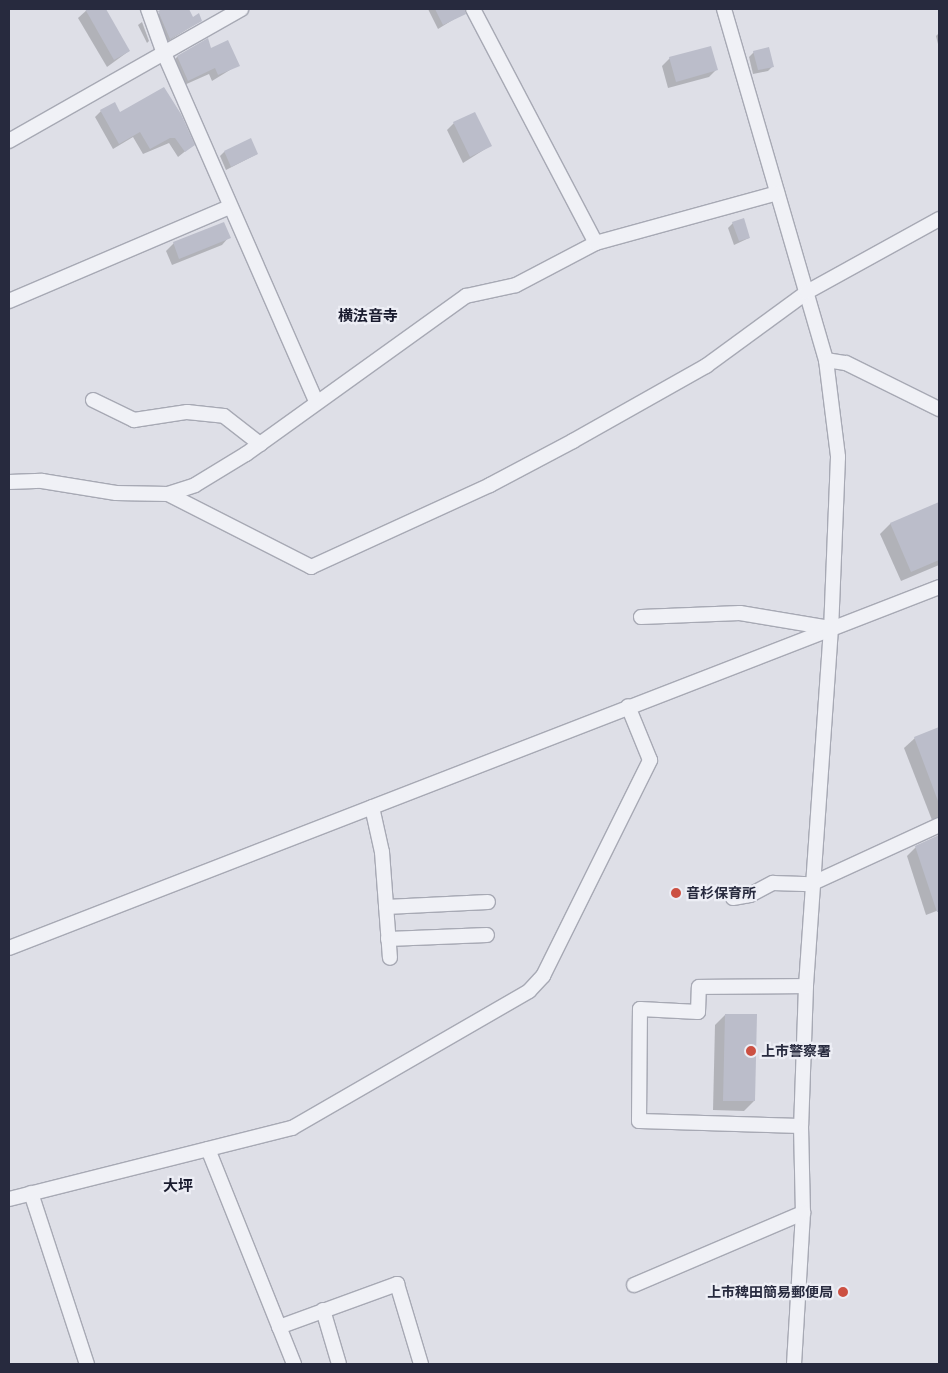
<!DOCTYPE html>
<meta charset="utf-8">
<style>
body{margin:0}
#map{position:relative;width:948px;height:1373px;overflow:hidden;background:#dedfe7;font-family:"Archivo Narrow","Noto Sans JP",sans-serif}
div>[style]{position:absolute}
.shadow>*{inset:0;background:#0003}
.building>*{inset:0;background:#bbbdca}
.roads{filter:drop-shadow(1px 0 #a7a9b4) drop-shadow(-1px 0 #a7a9b4) drop-shadow(0 1px #a7a9b4) drop-shadow(0 -1px #a7a9b4)}
.minor>*{height:14px;margin:-7px;padding:0 7px;transform-origin:7px;border-radius:7px;background:#f0f1f6}
.dots>*{width:14px;height:14px;translate:-50% -50%;box-sizing:border-box;border:2px solid #edeef5;border-radius:50%}
span{translate:-50% -50%;white-space:nowrap;text-align:center;line-height:1.15;-webkit-text-stroke:4.5px #edeef5;paint-order:stroke}
.poi-label{font-size:14px;color:#272a3e;font-weight:700}
.left{translate:0 -50%;text-align:left}
.right{translate:-100% -50%;text-align:right}
.neighbourhood-label{font-size:15px;color:#191b2e;font-weight:700}
.frame{position:absolute;inset:0;border:10px solid #272a3e;pointer-events:none}
</style>
<div id="map">
<div class="shadow">
<i style="clip-path:polygon(88px 9px,104px 9px,129px 51px,107px 67px,78px 18px)"></i>
<i style="clip-path:polygon(165px 9px,172px 14px,187px 9px,193px 19px,200px 21px,165px 43px,154px 17px)"></i>
<i style="clip-path:polygon(428px 9px,462px 9px,464px 13px,438px 29px)"></i>
<i style="clip-path:polygon(142px 22px,149px 41px,147px 43px,138px 25px)"></i>
<i style="clip-path:polygon(939px 33px,939px 48px,936px 36px)"></i>
<i style="clip-path:polygon(210px 49px,238px 65px,212px 81px,209px 74px,182px 86px,171px 63px,177px 57px)"></i>
<i style="clip-path:polygon(754px 52px,773px 66px,768px 71px,753px 74px,749px 57px)"></i>
<i style="clip-path:polygon(670px 58px,716px 70px,709px 77px,668px 88px,662px 66px)"></i>
<i style="clip-path:polygon(939px 66px,939px 80px,938px 80px,938px 68px)"></i>
<i style="clip-path:polygon(101px 111px,120px 113px,193px 145px,178px 157px,169px 143px,143px 154px,133px 137px,113px 149px,95px 117px)"></i>
<i style="clip-path:polygon(454px 123px,490px 146px,463px 163px,447px 130px)"></i>
<i style="clip-path:polygon(224px 152px,257px 154px,226px 170px,220px 156px)"></i>
<i style="clip-path:polygon(733px 223px,749px 238px,734px 245px,728px 228px)"></i>
<i style="clip-path:polygon(229px 237px,222px 245px,172px 265px,166px 251px,174px 243px)"></i>
<i style="clip-path:polygon(939px 503px,939px 565px,901px 581px,880px 534px,890px 524px)"></i>
<i style="clip-path:polygon(939px 728px,939px 817px,932px 820px,904px 748px,915px 738px)"></i>
<i style="clip-path:polygon(939px 838px,939px 910px,926px 915px,907px 856px,916px 847px)"></i>
<i style="clip-path:polygon(725px 1015px,754px 1101px,744px 1111px,713px 1110px,715px 1025px)"></i>
</div>
<div class="building">
<i style="clip-path:polygon(85px 9px,106px 9px,130px 51px,114px 60px)"></i>
<i style="clip-path:polygon(162px 9px,189px 9px,193px 17px,199px 13px,202px 21px,170px 39px,158px 11px)"></i>
<i style="clip-path:polygon(435px 9px,464px 9px,466px 14px,443px 25px)"></i>
<i style="clip-path:polygon(208px 38px,211px 48px,228px 40px,240px 66px,218px 75px,215px 68px,188px 81px,177px 56px)"></i>
<i style="clip-path:polygon(711px 46px,718px 70px,676px 82px,669px 57px)"></i>
<i style="clip-path:polygon(769px 47px,774px 67px,758px 70px,753px 51px)"></i>
<i style="clip-path:polygon(164px 87px,181px 114px,195px 145px,185px 152px,175px 138px,170px 138px,150px 149px,140px 132px,119px 144px,100px 110px,115px 102px,120px 112px)"></i>
<i style="clip-path:polygon(475px 112px,492px 146px,470px 157px,453px 122px)"></i>
<i style="clip-path:polygon(251px 138px,258px 154px,231px 167px,224px 151px)"></i>
<i style="clip-path:polygon(744px 218px,750px 238px,739px 241px,732px 222px)"></i>
<i style="clip-path:polygon(224px 222px,231px 238px,179px 259px,173px 242px)"></i>
<i style="clip-path:polygon(939px 502px,939px 560px,911px 572px,890px 523px)"></i>
<i style="clip-path:polygon(939px 727px,939px 801px,938px 801px,914px 737px)"></i>
<i style="clip-path:polygon(939px 835px,939px 912px,937px 912px,915px 846px)"></i>
<i style="clip-path:polygon(725px 1014px,757px 1014px,755px 1101px,723px 1101px)"></i>
</div>
<div class="roads">
<div class="minor">
<i style="left:148px;top:9px;width:45px;rotate:70.3deg"></i>
<i style="left:163px;top:51px;width:383px;rotate:66.4deg"></i>
<i style="left:473px;top:9px;width:264px;rotate:62.3deg"></i>
<i style="left:724px;top:9px;width:366px;rotate:73.8deg"></i>
<i style="left:826px;top:360px;width:98px;rotate:82.9deg"></i>
<i style="left:838px;top:457px;width:171px;rotate:92.3deg"></i>
<i style="left:831px;top:628px;width:359px;rotate:94deg"></i>
<i style="left:806px;top:986px;width:140px;rotate:92deg"></i>
<i style="left:801px;top:1126px;width:87px;rotate:88.7deg"></i>
<i style="left:803px;top:1213px;width:151px;rotate:93.4deg"></i>
<i style="left:9px;top:141px;width:267px;rotate:-29.6deg"></i>
<i style="left:9px;top:301px;width:239px;rotate:-23.1deg"></i>
<i style="left:826px;top:360px;width:20px;rotate:9deg"></i>
<i style="left:846px;top:363px;width:104px;rotate:26.3deg"></i>
<i style="left:93px;top:400px;width:46px;rotate:26deg"></i>
<i style="left:134px;top:420px;width:54px;rotate:-8.6deg"></i>
<i style="left:187px;top:412px;width:37px;rotate:6deg"></i>
<i style="left:224px;top:416px;width:46px;rotate:37.9deg"></i>
<i style="left:9px;top:482px;width:33px;rotate:-2deg"></i>
<i style="left:42px;top:481px;width:75px;rotate:9.2deg"></i>
<i style="left:116px;top:493px;width:52px;rotate:1.1deg"></i>
<i style="left:168px;top:494px;width:28px;rotate:-18deg"></i>
<i style="left:195px;top:485px;width:60px;rotate:-31.3deg"></i>
<i style="left:246px;top:454px;width:271px;rotate:-35.7deg"></i>
<i style="left:466px;top:296px;width:51px;rotate:-12.4deg"></i>
<i style="left:516px;top:285px;width:90px;rotate:-27.7deg"></i>
<i style="left:596px;top:243px;width:188px;rotate:-15.4deg"></i>
<i style="left:168px;top:494px;width:161px;rotate:27deg"></i>
<i style="left:311px;top:567px;width:197px;rotate:-24.6deg"></i>
<i style="left:490px;top:485px;width:94px;rotate:-27.9deg"></i>
<i style="left:573px;top:441px;width:153px;rotate:-29.4deg"></i>
<i style="left:706px;top:366px;width:125px;rotate:-36.2deg"></i>
<i style="left:807px;top:292px;width:151px;rotate:-28.9deg"></i>
<i style="left:641px;top:617px;width:99px;rotate:-2.3deg"></i>
<i style="left:740px;top:613px;width:91px;rotate:9.5deg"></i>
<i style="left:372px;top:807px;width:46px;rotate:77.5deg"></i>
<i style="left:382px;top:852px;width:106px;rotate:85.7deg"></i>
<i style="left:733px;top:898px;width:17px;rotate:-10deg"></i>
<i style="left:750px;top:895px;width:26px;rotate:-28deg"></i>
<i style="left:773px;top:883px;width:38px;rotate:2deg"></i>
<i style="left:811px;top:884px;width:141px;rotate:-24.7deg"></i>
<i style="left:386px;top:907px;width:102px;rotate:-2.8deg"></i>
<i style="left:388px;top:939px;width:99px;rotate:-2.3deg"></i>
<i style="left:9px;top:948px;width:998px;rotate:-21.21deg"></i>
<i style="left:801px;top:1126px;width:162px;rotate:-178.2deg"></i>
<i style="left:639px;top:1121px;width:112px;rotate:-89.5deg"></i>
<i style="left:640px;top:1009px;width:58px;rotate:3deg"></i>
<i style="left:698px;top:1012px;width:25px;rotate:-88deg"></i>
<i style="left:699px;top:987px;width:107px;rotate:-0.5deg"></i>
<i style="left:208px;top:1149px;width:232px;rotate:68.2deg"></i>
<i style="left:31px;top:1193px;width:180px;rotate:71.9deg"></i>
<i style="left:9px;top:1199px;width:292px;rotate:-14.1deg"></i>
<i style="left:292px;top:1128px;width:274px;rotate:-30deg"></i>
<i style="left:529px;top:991px;width:21px;rotate:-47deg"></i>
<i style="left:543px;top:976px;width:241px;rotate:-63.6deg"></i>
<i style="left:650px;top:760px;width:58px;rotate:-112.2deg"></i>
<i style="left:634px;top:1285px;width:184px;rotate:-23.1deg"></i>
<i style="left:323px;top:1310px;width:56px;rotate:73.5deg"></i>
<i style="left:279px;top:1327px;width:126px;rotate:-20deg"></i>
<i style="left:397px;top:1284px;width:84px;rotate:73.3deg"></i>
</div>
</div>
<div class="dots">
<i style="left:676px;top:893px;background:#cc5042"></i>
<i style="left:751px;top:1051px;background:#cc5042"></i>
<i style="left:843px;top:1292px;background:#cc5042"></i>
</div>
<div class="poi-label">
<span class="left" style="left:686px;top:893px">音杉保育所</span>
<span class="left" style="left:761px;top:1051px">上市警察署</span>
<span class="right" style="left:833px;top:1292px">上市稗田簡易郵便局</span>
</div>
<div class="neighbourhood-label">
<span style="left:368px;top:316px">横法音寺</span>
<span style="left:178px;top:1186px">大坪</span>
</div>
<div class="frame"></div>
</div>
